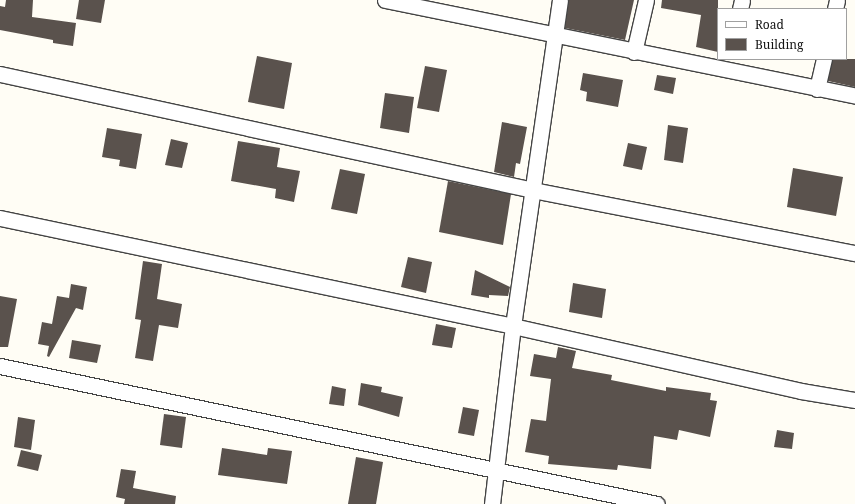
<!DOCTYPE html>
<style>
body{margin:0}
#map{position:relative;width:855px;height:504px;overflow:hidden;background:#fffdf5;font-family:"Noto Serif",serif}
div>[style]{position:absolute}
.building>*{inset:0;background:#5a524d}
.roads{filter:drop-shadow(1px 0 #444) drop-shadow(-1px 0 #444) drop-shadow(0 1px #444) drop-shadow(0 -1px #444)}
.minor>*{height:15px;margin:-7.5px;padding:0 7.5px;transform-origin:7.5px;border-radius:7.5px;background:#fff}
span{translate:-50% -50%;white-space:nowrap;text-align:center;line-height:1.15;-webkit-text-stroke:4px #fff;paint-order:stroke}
.legend{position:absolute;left:717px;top:8px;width:130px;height:52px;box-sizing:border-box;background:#fff;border:1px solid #a0a0a0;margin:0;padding:5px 7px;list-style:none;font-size:12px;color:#111}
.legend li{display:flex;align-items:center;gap:8px;height:20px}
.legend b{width:20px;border:1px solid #a0a0a0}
</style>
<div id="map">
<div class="building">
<i style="clip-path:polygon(6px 0,33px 0,32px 17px,76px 23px,73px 46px,53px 43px,53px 40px,0 30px,0 6px,5px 7px)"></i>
<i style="clip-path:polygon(79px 0,105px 0,101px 23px,76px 19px)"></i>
<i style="clip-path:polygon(569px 0,634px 0,625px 40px,565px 28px)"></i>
<i style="clip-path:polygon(662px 0,718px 0,718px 52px,696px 47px,701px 15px,661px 8px)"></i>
<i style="clip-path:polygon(257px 56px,292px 63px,284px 109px,248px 102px)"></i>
<i style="clip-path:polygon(833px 59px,855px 59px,855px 87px,828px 81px)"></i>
<i style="clip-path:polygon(425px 66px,447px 70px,439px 112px,417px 108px)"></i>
<i style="clip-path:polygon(583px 73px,623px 80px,618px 107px,586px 101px,587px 92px,580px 90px)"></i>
<i style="clip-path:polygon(657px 75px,676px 78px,673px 94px,654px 90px)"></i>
<i style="clip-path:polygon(385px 93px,414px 97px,409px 133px,380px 128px)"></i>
<i style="clip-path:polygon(502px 122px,527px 127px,520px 164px,516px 163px,514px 177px,494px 172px)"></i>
<i style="clip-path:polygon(668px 125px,688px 128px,683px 163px,664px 160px)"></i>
<i style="clip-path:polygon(107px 128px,142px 134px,136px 169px,119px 166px,120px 160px,102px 157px)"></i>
<i style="clip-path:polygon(171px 139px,188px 143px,182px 168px,165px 165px)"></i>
<i style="clip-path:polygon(238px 141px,280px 148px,277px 167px,300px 171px,294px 202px,275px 198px,276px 189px,231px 181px)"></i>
<i style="clip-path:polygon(628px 143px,647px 147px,642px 170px,623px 166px)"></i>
<i style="clip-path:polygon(793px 168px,843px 177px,836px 216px,787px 207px)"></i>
<i style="clip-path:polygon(340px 169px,365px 174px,357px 214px,331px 209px)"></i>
<i style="clip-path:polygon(448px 181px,511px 194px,503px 245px,439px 232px)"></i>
<i style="clip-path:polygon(408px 257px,432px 262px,426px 293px,401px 287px)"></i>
<i style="clip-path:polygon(143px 261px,162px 264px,157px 299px,182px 304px,178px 328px,159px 325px,153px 361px,135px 358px,141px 320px,135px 319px)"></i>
<i style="clip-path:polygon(475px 270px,510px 287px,508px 296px,489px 295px,489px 298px,471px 295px)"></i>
<i style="clip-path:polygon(573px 283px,606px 289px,602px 318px,569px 312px)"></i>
<i style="clip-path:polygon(71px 284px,87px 287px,83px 310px,76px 308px,49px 357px,47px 356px,49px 346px,38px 344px,42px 322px,52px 324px,57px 296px,69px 298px)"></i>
<i style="clip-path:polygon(0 296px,17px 299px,8px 347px,0 347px)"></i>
<i style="clip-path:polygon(436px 324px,456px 328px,452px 348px,432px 345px)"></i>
<i style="clip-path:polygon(72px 340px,101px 345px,97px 363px,69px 358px)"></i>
<i style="clip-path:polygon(558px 347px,576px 351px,572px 368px,612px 375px,611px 380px,666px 391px,666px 387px,711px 393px,710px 400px,717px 401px,710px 437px,679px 430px,677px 440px,654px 436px,651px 469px,618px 465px,617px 470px,548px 464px,549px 456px,525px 452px,531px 419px,546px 421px,551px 379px,530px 376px,534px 354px,556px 358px)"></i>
<i style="clip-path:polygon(361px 383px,382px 387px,381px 392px,403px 397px,399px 417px,358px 405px)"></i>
<i style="clip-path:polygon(332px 386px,346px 389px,344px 406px,329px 404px)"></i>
<i style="clip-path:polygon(463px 407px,479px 410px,474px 436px,458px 433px)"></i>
<i style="clip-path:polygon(164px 414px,186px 417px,182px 448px,160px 445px)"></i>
<i style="clip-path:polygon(18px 417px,35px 420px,31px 450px,14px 447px)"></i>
<i style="clip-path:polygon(777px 430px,794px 433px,792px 449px,774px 447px)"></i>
<i style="clip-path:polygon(222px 448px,267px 455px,268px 448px,292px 451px,287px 484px,218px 475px)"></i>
<i style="clip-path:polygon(21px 450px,42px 455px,38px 471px,17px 466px)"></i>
<i style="clip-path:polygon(356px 457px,383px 462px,376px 504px,348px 504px)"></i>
<i style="clip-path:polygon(121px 469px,136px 471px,133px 488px,176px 496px,175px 504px,124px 504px,125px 499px,116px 497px)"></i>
</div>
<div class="roads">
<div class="minor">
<i style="left:385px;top:0;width:480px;rotate:11.5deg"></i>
<i style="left:740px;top:9px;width:9px;rotate:-77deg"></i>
<i style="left:835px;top:9px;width:9px;rotate:-77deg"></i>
<i style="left:634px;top:52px;width:53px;rotate:-77deg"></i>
<i style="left:0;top:74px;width:545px;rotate:12.28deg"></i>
<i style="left:533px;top:190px;width:328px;rotate:11.1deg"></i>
<i style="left:817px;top:89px;width:31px;rotate:-77deg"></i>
<i style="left:0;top:218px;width:524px;rotate:11.89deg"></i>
<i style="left:513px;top:326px;width:295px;rotate:12.7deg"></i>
<i style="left:801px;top:391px;width:55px;rotate:9.5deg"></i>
<i style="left:0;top:366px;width:671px;rotate:11.86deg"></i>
<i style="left:492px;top:504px;width:179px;rotate:-83.3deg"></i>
<i style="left:513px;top:326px;width:329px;rotate:-81.8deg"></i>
</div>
</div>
<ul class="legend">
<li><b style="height:5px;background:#fff"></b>Road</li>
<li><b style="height:11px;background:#5a524d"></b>Building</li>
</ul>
</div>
